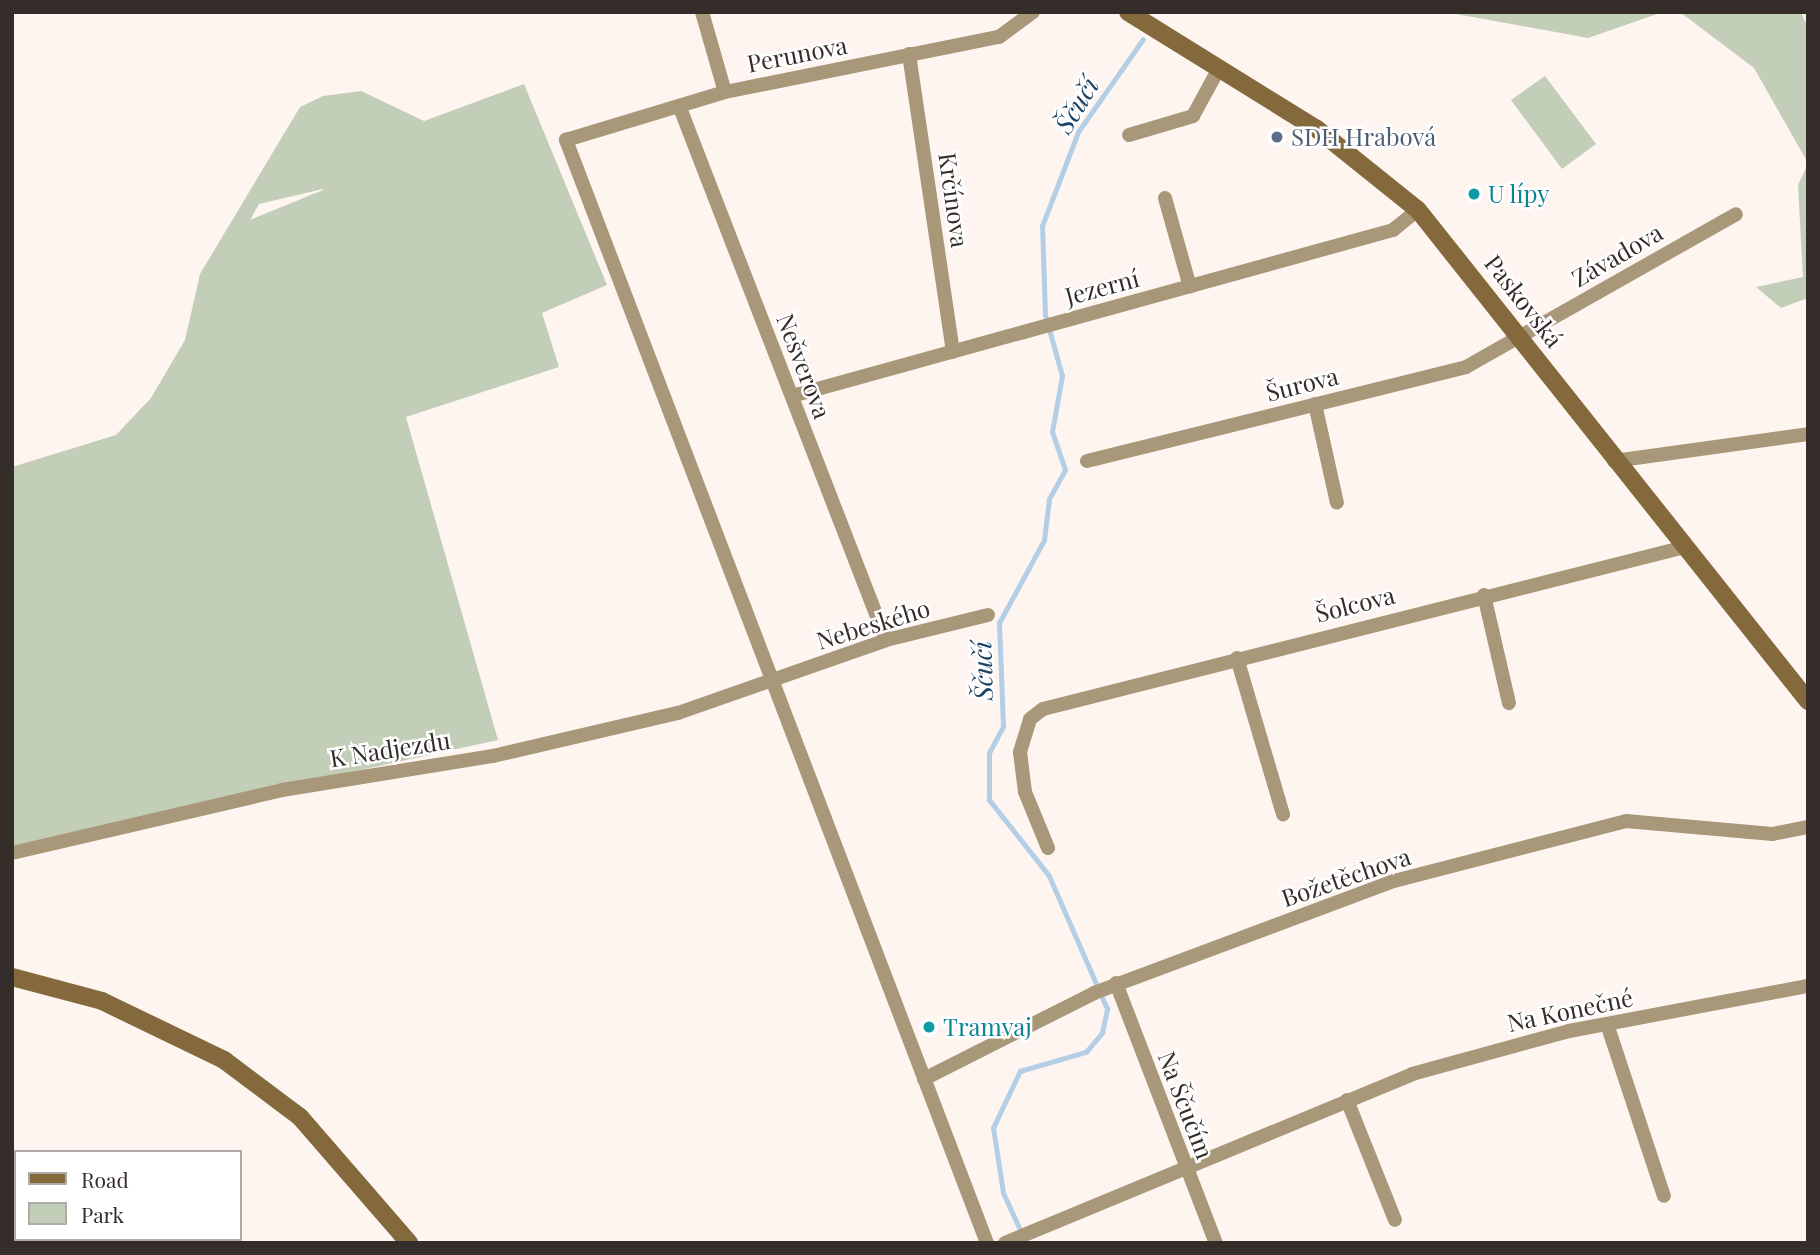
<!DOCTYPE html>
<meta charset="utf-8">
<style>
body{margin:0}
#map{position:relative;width:1820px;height:1255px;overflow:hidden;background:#fef5f1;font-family:"Playfair Display",serif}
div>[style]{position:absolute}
.green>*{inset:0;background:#c2ceb8}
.stream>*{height:4.5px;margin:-2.25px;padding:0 2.25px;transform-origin:2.25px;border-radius:2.25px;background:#b4cee6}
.street>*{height:14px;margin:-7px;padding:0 7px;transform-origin:7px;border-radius:7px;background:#a99779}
.secondary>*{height:18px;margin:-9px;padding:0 9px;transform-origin:9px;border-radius:9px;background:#83693c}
.dots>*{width:19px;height:19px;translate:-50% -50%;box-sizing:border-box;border:4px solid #fff;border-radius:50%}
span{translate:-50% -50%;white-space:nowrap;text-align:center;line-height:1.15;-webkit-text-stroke:5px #fff;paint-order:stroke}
.street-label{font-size:24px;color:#352d29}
.service-label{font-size:24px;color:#4e5e75}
.left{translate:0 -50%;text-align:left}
.culture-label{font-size:24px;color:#0d838f}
.water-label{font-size:26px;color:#1c4466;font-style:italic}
.frame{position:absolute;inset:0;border:14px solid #352d29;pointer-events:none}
.legend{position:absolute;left:14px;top:1150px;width:228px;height:91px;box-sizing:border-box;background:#fff;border:2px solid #aeaba9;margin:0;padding:9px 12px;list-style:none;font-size:21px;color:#352d29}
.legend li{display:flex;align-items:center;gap:14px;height:35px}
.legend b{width:35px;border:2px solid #aeaba9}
</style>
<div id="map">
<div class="green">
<i style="clip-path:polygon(1445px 12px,1663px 12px,1588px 38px)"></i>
<i style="clip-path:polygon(1680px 12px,1801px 12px,1808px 28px,1808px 163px,1754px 68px)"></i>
<i style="clip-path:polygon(1545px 76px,1596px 144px,1562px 169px,1511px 100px)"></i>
<i style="clip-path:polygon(evenodd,524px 84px,607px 285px,542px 313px,559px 367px,406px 417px,498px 740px,12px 846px,12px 467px,116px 435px,151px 398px,185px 340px,200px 274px,300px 107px,323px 96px,361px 91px,424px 121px,524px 84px,323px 189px,323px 190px,250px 220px,259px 204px,323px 189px)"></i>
<i style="clip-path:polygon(1808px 164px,1808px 298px,1781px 308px,1756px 287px,1803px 277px,1798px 185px)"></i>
</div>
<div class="stream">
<i style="left:1026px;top:1243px;width:55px;rotate:-114.7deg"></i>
<i style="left:1003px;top:1193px;width:66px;rotate:-98.7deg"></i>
<i style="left:993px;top:1128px;width:63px;rotate:-64.7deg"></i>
<i style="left:1020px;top:1071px;width:69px;rotate:-16.1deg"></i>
<i style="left:1086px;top:1052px;width:25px;rotate:-50deg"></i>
<i style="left:1102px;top:1033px;width:25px;rotate:-78deg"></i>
<i style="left:1107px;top:1009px;width:145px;rotate:-113.6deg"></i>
<i style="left:1049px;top:876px;width:97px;rotate:-128.3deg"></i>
<i style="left:989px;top:800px;width:47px;rotate:-90deg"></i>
<i style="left:989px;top:753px;width:30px;rotate:-62deg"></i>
<i style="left:1003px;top:727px;width:104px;rotate:-92.2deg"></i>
<i style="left:999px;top:623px;width:94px;rotate:-61.5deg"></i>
<i style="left:1044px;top:540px;width:41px;rotate:-83deg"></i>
<i style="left:1049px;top:499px;width:33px;rotate:-61deg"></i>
<i style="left:1065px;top:470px;width:40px;rotate:-108.9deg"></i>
<i style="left:1052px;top:432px;width:57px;rotate:-79.9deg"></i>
<i style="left:1062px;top:376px;width:63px;rotate:-105.6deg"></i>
<i style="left:1045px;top:315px;width:89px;rotate:-91.9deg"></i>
<i style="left:1042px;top:226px;width:101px;rotate:-69deg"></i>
<i style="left:1078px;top:132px;width:113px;rotate:-55deg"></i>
</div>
<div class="street">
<i style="left:702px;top:12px;width:83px;rotate:74deg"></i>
<i style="left:909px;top:54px;width:301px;rotate:81.6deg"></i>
<i style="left:680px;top:108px;width:570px;rotate:68.83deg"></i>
<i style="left:1129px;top:135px;width:67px;rotate:-16.5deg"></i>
<i style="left:1193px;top:116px;width:52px;rotate:-61.5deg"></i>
<i style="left:1165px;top:198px;width:92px;rotate:74.3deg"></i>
<i style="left:792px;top:396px;width:624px;rotate:-15.44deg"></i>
<i style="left:1393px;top:230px;width:32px;rotate:-39deg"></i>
<i style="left:1315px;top:404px;width:101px;rotate:77.5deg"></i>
<i style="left:1087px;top:461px;width:390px;rotate:-13.9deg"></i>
<i style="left:1466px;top:367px;width:310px;rotate:-29.5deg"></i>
<i style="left:1614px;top:461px;width:196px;rotate:-7.9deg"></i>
<i style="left:1484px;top:595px;width:111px;rotate:77deg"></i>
<i style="left:1237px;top:658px;width:163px;rotate:73.6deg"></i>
<i style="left:1048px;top:848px;width:61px;rotate:-112.3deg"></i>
<i style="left:1025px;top:792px;width:40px;rotate:-97.1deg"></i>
<i style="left:1020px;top:752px;width:34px;rotate:-73deg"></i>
<i style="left:1030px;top:719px;width:16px;rotate:-38deg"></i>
<i style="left:1043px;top:709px;width:658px;rotate:-14.16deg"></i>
<i style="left:12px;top:853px;width:277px;rotate:-13.1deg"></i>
<i style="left:282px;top:790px;width:214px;rotate:-9.2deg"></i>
<i style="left:493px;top:756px;width:190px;rotate:-13.1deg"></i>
<i style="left:678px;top:713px;width:220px;rotate:-19.3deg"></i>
<i style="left:886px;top:640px;width:105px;rotate:-13.8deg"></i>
<i style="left:1116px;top:983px;width:279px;rotate:69deg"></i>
<i style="left:1607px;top:1024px;width:181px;rotate:71.7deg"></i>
<i style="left:924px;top:1079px;width:191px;rotate:-26.8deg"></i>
<i style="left:1094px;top:993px;width:320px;rotate:-20.5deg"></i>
<i style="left:1394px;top:881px;width:240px;rotate:-14.5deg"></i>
<i style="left:1626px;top:821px;width:147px;rotate:5.1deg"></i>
<i style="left:1772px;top:834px;width:37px;rotate:-11deg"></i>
<i style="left:1347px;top:1100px;width:129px;rotate:68.2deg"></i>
<i style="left:987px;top:1243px;width:1181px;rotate:-110.89deg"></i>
<i style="left:566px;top:140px;width:166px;rotate:-16.8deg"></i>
<i style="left:725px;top:92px;width:279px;rotate:-11.4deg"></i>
<i style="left:999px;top:37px;width:42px;rotate:-36.3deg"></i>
<i style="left:1005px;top:1243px;width:441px;rotate:-22.5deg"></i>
<i style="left:1412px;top:1074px;width:163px;rotate:-15.3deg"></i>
<i style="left:1569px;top:1031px;width:243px;rotate:-10.7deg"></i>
</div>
<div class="secondary">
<i style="left:1128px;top:12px;width:222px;rotate:31.8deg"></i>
<i style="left:1317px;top:129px;width:129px;rotate:38.7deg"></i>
<i style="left:1418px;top:210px;width:627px;rotate:51.54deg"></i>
<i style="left:12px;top:977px;width:93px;rotate:14.9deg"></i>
<i style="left:102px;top:1001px;width:136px;rotate:25.8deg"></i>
<i style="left:224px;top:1060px;width:95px;rotate:36.9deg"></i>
<i style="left:300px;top:1117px;width:167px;rotate:49.1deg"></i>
</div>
<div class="dots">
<i style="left:1277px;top:137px;background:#5c6f8a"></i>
<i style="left:1474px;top:194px;background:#0f9aa8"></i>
<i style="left:929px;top:1027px;background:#0f9aa8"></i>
</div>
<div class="street-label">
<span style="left:797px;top:54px;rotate:-11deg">Perunova</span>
<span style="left:954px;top:200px;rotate:82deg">Krčínova</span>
<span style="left:1617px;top:255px;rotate:-30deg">Závadova</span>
<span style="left:1102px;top:287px;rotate:-15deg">Jezerní</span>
<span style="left:1524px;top:301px;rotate:52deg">Paskovská</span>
<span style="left:804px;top:366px;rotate:69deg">Nešverova</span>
<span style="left:1302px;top:384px;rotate:-14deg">Šurova</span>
<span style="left:1355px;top:604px;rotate:-14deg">Šolcova</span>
<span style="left:873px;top:624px;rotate:-17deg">Nebeského</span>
<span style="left:390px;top:749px;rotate:-9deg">K Nadjezdu</span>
<span style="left:1346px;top:877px;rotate:-19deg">Božetěchova</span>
<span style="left:1570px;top:1010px;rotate:-12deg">Na Konečné</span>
<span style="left:1186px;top:1105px;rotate:69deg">Na Ščučím</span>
</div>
<div class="service-label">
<span class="left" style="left:1291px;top:137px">SDH Hrabová</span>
</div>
<div class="culture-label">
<span class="left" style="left:1488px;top:194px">U lípy</span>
<span class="left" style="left:943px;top:1027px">Tramvaj</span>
</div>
<div class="water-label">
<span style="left:1076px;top:105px;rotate:-59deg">Ščučí</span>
<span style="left:982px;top:671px;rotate:-92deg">Ščučí</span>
</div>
<div class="frame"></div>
<ul class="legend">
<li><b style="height:9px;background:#83693c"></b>Road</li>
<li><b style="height:19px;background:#c2ceb8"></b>Park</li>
</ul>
</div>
